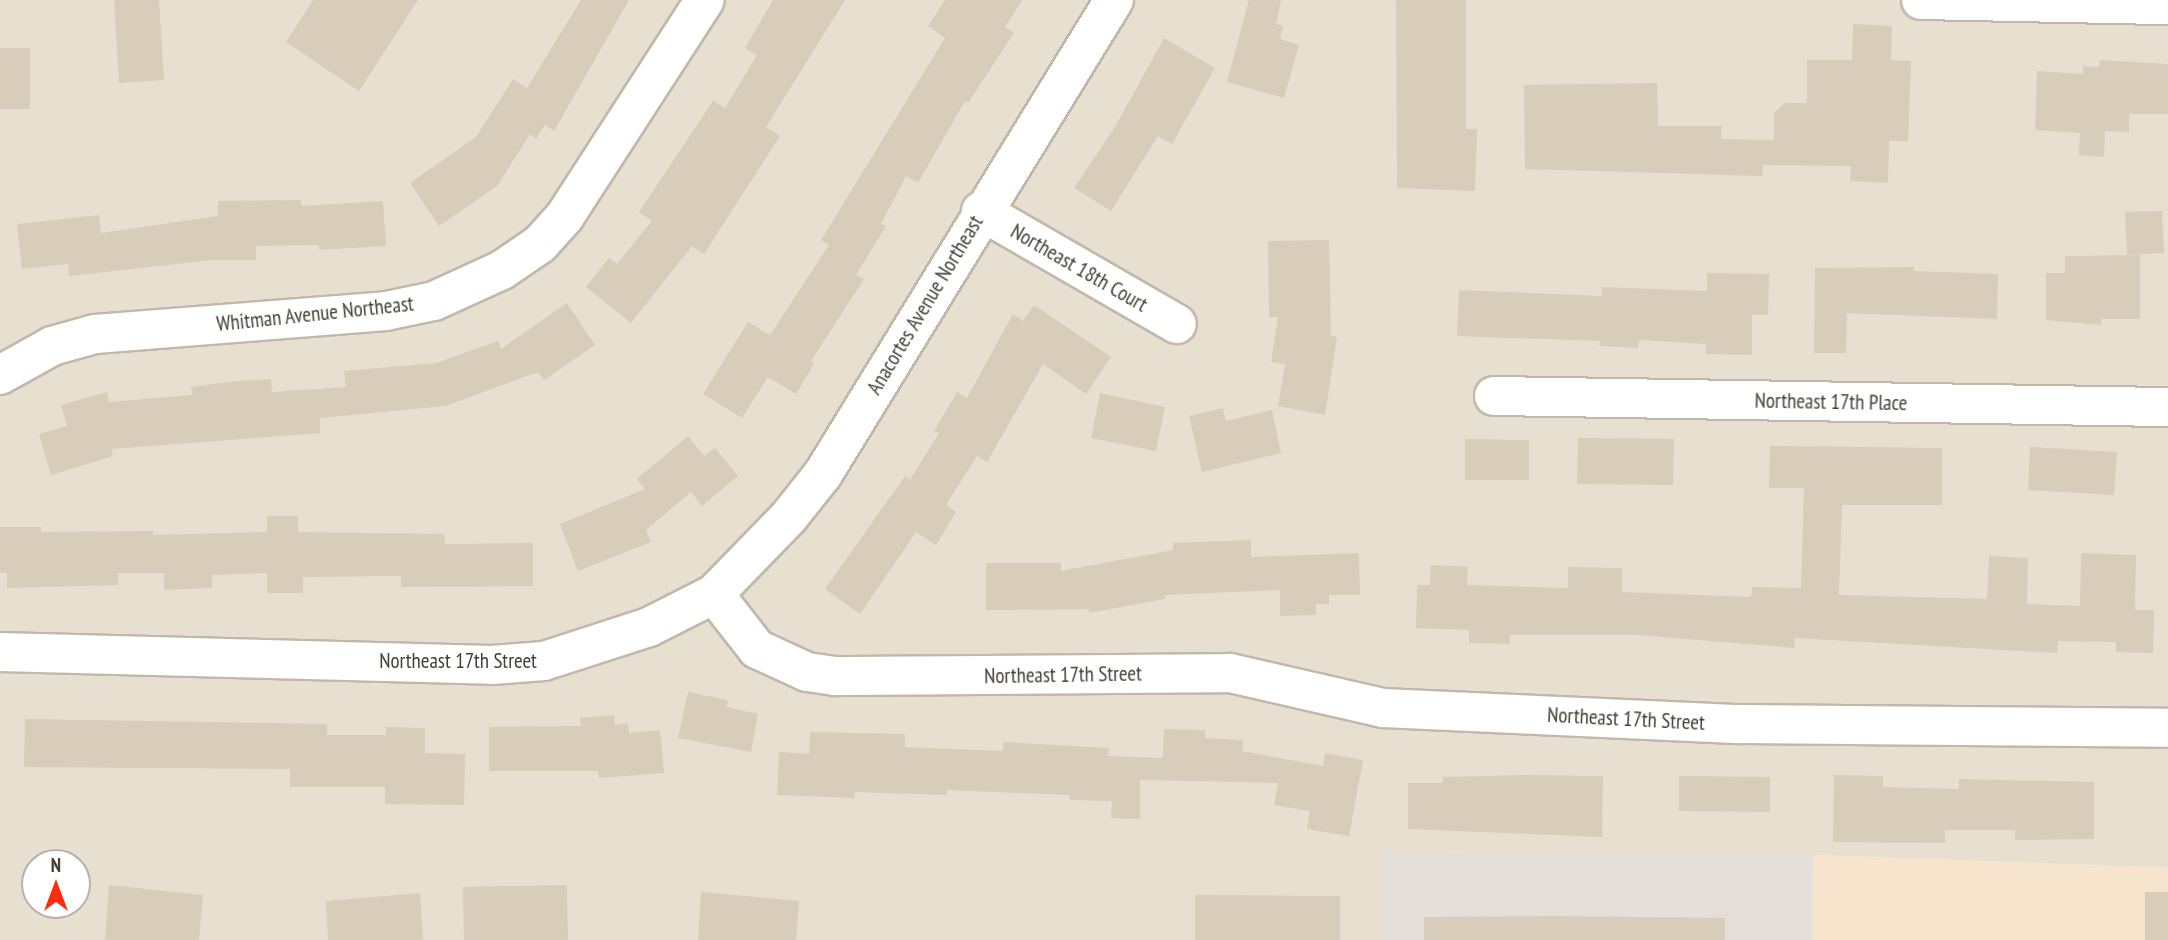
<!DOCTYPE html>
<style>
body{margin:0}
#map{position:relative;width:2168px;height:940px;overflow:hidden;background:#f3eee3;font-family:"PT Sans Narrow",sans-serif}
div>[style]{position:absolute}
.residential>*{inset:0;background:#e7e0d1}
.commercial>*{inset:0;background:#f6e4cd}
.industrial>*{inset:0;background:#e5dfd9}
.building>*{inset:0;background:#d8ccbb}
.roads{filter:drop-shadow(2px 0 #c2b8a9) drop-shadow(-2px 0 #c2b8a9) drop-shadow(0 2px #c2b8a9) drop-shadow(0 -2px #c2b8a9)}
.minor>*{height:38px;margin:-19px;padding:0 19px;transform-origin:19px;border-radius:19px;background:#fff}
span{translate:-50% -50%;white-space:nowrap;text-align:center;line-height:1.15;-webkit-text-stroke:7px #fff;paint-order:stroke}
.street-label{font-size:21px;color:#453e33}
.north{position:absolute;left:21px;top:849px;width:70px;height:70px;box-sizing:border-box;background:#fff;border:2px solid #b5b2ad;border-radius:50%;rotate:0deg;font-size:19px;font-weight:700;line-height:28px;text-align:center;color:#453e33}
.north::after{content:'';display:block;margin:auto;width:24px;height:32px;background:#ff2c0e;clip-path:polygon(50% 0,100% 100%,50% 72%,0 100%)}
</style>
<div id="map">
<div class="residential">
<i style="clip-path:polygon(evenodd,0 0,2168px 0,2168px 868px,1813px 855px,1384px 852px,1383px 940px,0 940px,0 0,35px 863px,77px 863px,77px 905px,35px 905px,35px 863px)"></i>
</div>
<div class="commercial">
<i style="clip-path:polygon(1813px 855px,2168px 868px,2168px 940px,1812px 940px)"></i>
</div>
<div class="industrial">
<i style="clip-path:polygon(1383px 852px,1813px 855px,1812px 940px,1383px 940px)"></i>
</div>
<div class="building">
<i style="clip-path:polygon(114px 0,159px 0,164px 80px,119px 83px)"></i>
<i style="clip-path:polygon(313px 0,418px 0,359px 91px,286px 42px)"></i>
<i style="clip-path:polygon(581px 0,629px 0,554px 131px,545px 125px,536px 139px,530px 134px,497px 186px,439px 226px,410px 183px,476px 137px,513px 79px,527px 88px)"></i>
<i style="clip-path:polygon(773px 0,845px 0,766px 127px,780px 136px,704px 254px,692px 246px,631px 323px,586px 287px,609px 258px,617px 264px,652px 221px,639px 212px,713px 101px,725px 108px,757px 55px,745px 48px)"></i>
<i style="clip-path:polygon(945px 0,1022px 0,1005px 27px,1014px 33px,968px 103px,965px 101px,918px 183px,906px 176px,881px 224px,886px 226px,856px 275px,864px 279px,811px 361px,814px 364px,796px 394px,768px 377px,742px 418px,703px 394px,748px 322px,770px 335px,829px 245px,821px 240px,945px 38px,928px 26px)"></i>
<i style="clip-path:polygon(1249px 0,1281px 0,1276px 24px,1283px 26px,1280px 39px,1299px 45px,1284px 98px,1227px 82px)"></i>
<i style="clip-path:polygon(1396px 0,1466px 0,1466px 129px,1477px 129px,1475px 191px,1397px 188px)"></i>
<i style="clip-path:polygon(1853px 24px,1892px 26px,1891px 60px,1911px 61px,1908px 141px,1889px 141px,1888px 183px,1850px 181px,1851px 166px,1763px 165px,1762px 176px,1525px 169px,1524px 85px,1657px 83px,1658px 126px,1722px 126px,1721px 139px,1774px 140px,1774px 113px,1785px 103px,1807px 103px,1807px 60px,1852px 60px)"></i>
<i style="clip-path:polygon(1164px 38px,1215px 68px,1172px 144px,1158px 136px,1111px 211px,1074px 188px,1115px 127px)"></i>
<i style="clip-path:polygon(0 48px,30px 48px,30px 109px,0 109px)"></i>
<i style="clip-path:polygon(2100px 60px,2168px 64px,2168px 114px,2129px 114px,2129px 132px,2105px 131px,2104px 157px,2079px 155px,2080px 133px,2035px 130px,2037px 71px,2083px 74px,2083px 66px,2099px 67px)"></i>
<i style="clip-path:polygon(301px 200px,301px 206px,383px 201px,386px 246px,319px 250px,319px 245px,256px 246px,256px 260px,212px 260px,69px 276px,68px 264px,22px 269px,17px 224px,99px 215px,101px 233px,218px 216px,218px 201px)"></i>
<i style="clip-path:polygon(2162px 211px,2164px 253px,2127px 255px,2125px 212px)"></i>
<i style="clip-path:polygon(1329px 240px,1331px 335px,1337px 337px,1325px 415px,1278px 406px,1285px 364px,1271px 362px,1278px 317px,1269px 317px,1268px 241px)"></i>
<i style="clip-path:polygon(2140px 255px,2140px 319px,2101px 319px,2101px 325px,2046px 320px,2046px 273px,2065px 273px,2065px 256px)"></i>
<i style="clip-path:polygon(1914px 267px,1914px 271px,1998px 274px,1997px 319px,1847px 313px,1846px 353px,1814px 353px,1815px 268px)"></i>
<i style="clip-path:polygon(1707px 273px,1769px 274px,1768px 315px,1752px 315px,1752px 355px,1706px 354px,1706px 344px,1639px 340px,1638px 348px,1599px 346px,1600px 341px,1457px 336px,1459px 290px,1602px 296px,1602px 287px,1707px 291px)"></i>
<i style="clip-path:polygon(567px 303px,595px 345px,544px 380px,538px 372px,445px 406px,320px 418px,320px 433px,111px 449px,113px 456px,51px 475px,39px 434px,67px 426px,61px 405px,107px 392px,109px 402px,192px 395px,191px 387px,237px 381px,271px 379px,272px 392px,346px 387px,344px 371px,436px 363px,498px 341px,501px 349px)"></i>
<i style="clip-path:polygon(1034px 305px,1111px 357px,1086px 394px,1043px 364px,987px 462px,977px 456px,946px 505px,956px 512px,936px 545px,916px 532px,860px 614px,825px 589px,905px 476px,910px 480px,939px 433px,934px 431px,957px 392px,967px 398px,1013px 314px,1023px 321px)"></i>
<i style="clip-path:polygon(1100px 393px,1165px 407px,1156px 451px,1091px 438px)"></i>
<i style="clip-path:polygon(1223px 408px,1226px 421px,1272px 410px,1281px 453px,1202px 472px,1189px 416px)"></i>
<i style="clip-path:polygon(688px 436px,704px 456px,715px 448px,738px 476px,702px 506px,691px 492px,646px 530px,651px 542px,578px 571px,560px 524px,645px 489px,637px 479px)"></i>
<i style="clip-path:polygon(1578px 438px,1674px 439px,1673px 485px,1577px 484px)"></i>
<i style="clip-path:polygon(1465px 439px,1529px 440px,1529px 480px,1465px 480px)"></i>
<i style="clip-path:polygon(1770px 446px,1942px 448px,1942px 505px,1842px 505px,1839px 595px,1987px 599px,1989px 556px,2028px 558px,2027px 604px,2080px 606px,2081px 553px,2136px 555px,2135px 610px,2154px 610px,2153px 653px,2116px 652px,2116px 642px,2058px 641px,2057px 653px,1795px 638px,1794px 648px,1637px 635px,1510px 635px,1510px 644px,1469px 643px,1469px 630px,1416px 628px,1417px 585px,1430px 585px,1431px 565px,1468px 567px,1467px 585px,1568px 588px,1568px 567px,1622px 568px,1622px 592px,1751px 597px,1752px 587px,1801px 588px,1804px 488px,1769px 488px)"></i>
<i style="clip-path:polygon(2030px 447px,2117px 452px,2114px 495px,2028px 490px)"></i>
<i style="clip-path:polygon(267px 516px,298px 516px,298px 532px,444px 534px,445px 544px,533px 543px,533px 586px,401px 587px,401px 576px,303px 577px,303px 593px,267px 593px,267px 573px,212px 575px,212px 588px,164px 590px,164px 573px,118px 573px,118px 585px,7px 588px,7px 573px,0 573px,0 527px,41px 527px,41px 532px,153px 531px,153px 535px,267px 532px)"></i>
<i style="clip-path:polygon(1251px 540px,1251px 557px,1359px 553px,1360px 595px,1329px 595px,1329px 604px,1316px 604px,1316px 615px,1280px 616px,1280px 590px,1165px 595px,1165px 599px,1089px 613px,1089px 609px,986px 610px,986px 563px,1061px 563px,1061px 571px,1173px 550px,1173px 543px)"></i>
<i style="clip-path:polygon(688px 692px,728px 700px,726px 707px,758px 714px,751px 752px,678px 738px)"></i>
<i style="clip-path:polygon(614px 715px,615px 725px,628px 723px,629px 733px,660px 730px,664px 773px,599px 778px,598px 771px,489px 771px,489px 727px,581px 726px,580px 718px)"></i>
<i style="clip-path:polygon(25px 719px,327px 724px,327px 735px,386px 735px,386px 727px,425px 728px,425px 753px,465px 754px,464px 805px,385px 804px,385px 787px,290px 787px,290px 769px,24px 767px)"></i>
<i style="clip-path:polygon(1164px 729px,1205px 730px,1205px 738px,1243px 740px,1242px 751px,1323px 766px,1325px 753px,1363px 760px,1349px 836px,1307px 829px,1310px 811px,1274px 805px,1278px 783px,1140px 780px,1140px 819px,1111px 818px,1112px 801px,1070px 800px,1070px 795px,947px 790px,947px 795px,855px 792px,854px 798px,777px 795px,779px 752px,809px 754px,810px 732px,905px 734px,905px 747px,1003px 751px,1003px 742px,1109px 748px,1108px 756px,1163px 758px)"></i>
<i style="clip-path:polygon(1522px 775px,1603px 776px,1602px 837px,1408px 829px,1408px 783px,1443px 783px,1443px 777px)"></i>
<i style="clip-path:polygon(1834px 775px,1883px 776px,1883px 787px,1959px 789px,1959px 779px,2094px 782px,2094px 839px,2015px 840px,2015px 830px,1945px 830px,1945px 843px,1833px 842px)"></i>
<i style="clip-path:polygon(1679px 776px,1770px 777px,1770px 812px,1679px 811px)"></i>
<i style="clip-path:polygon(109px 885px,203px 895px,199px 940px,105px 940px)"></i>
<i style="clip-path:polygon(567px 885px,568px 940px,464px 940px,463px 887px)"></i>
<i style="clip-path:polygon(701px 892px,799px 901px,796px 940px,698px 940px)"></i>
<i style="clip-path:polygon(2145px 892px,2168px 892px,2168px 940px,2145px 940px)"></i>
<i style="clip-path:polygon(420px 893px,423px 940px,328px 940px,326px 901px)"></i>
<i style="clip-path:polygon(1195px 895px,1340px 896px,1340px 940px,1195px 940px)"></i>
<i style="clip-path:polygon(1554px 916px,1725px 918px,1725px 940px,1424px 940px,1424px 917px)"></i>
</div>
<div class="roads">
<div class="minor">
<i style="left:1921px;top:0;width:247px;rotate:1.2deg"></i>
<i style="left:981px;top:211px;width:226px;rotate:30deg"></i>
<i style="left:0;top:375px;width:60px;rotate:-29.1deg"></i>
<i style="left:52px;top:346px;width:45px;rotate:-15.6deg"></i>
<i style="left:95px;top:334px;width:292px;rotate:-4.5deg"></i>
<i style="left:386px;top:311px;width:49px;rotate:-11.8deg"></i>
<i style="left:434px;top:301px;width:75px;rotate:-24.5deg"></i>
<i style="left:502px;top:270px;width:46px;rotate:-34.4deg"></i>
<i style="left:540px;top:244px;width:38px;rotate:-48deg"></i>
<i style="left:565px;top:216px;width:257px;rotate:-57.1deg"></i>
<i style="left:1494px;top:396px;width:674px;rotate:0.94deg"></i>
<i style="left:714px;top:594px;width:106px;rotate:-45.8deg"></i>
<i style="left:788px;top:518px;width:56px;rotate:-51.5deg"></i>
<i style="left:823px;top:474px;width:556px;rotate:-58.45deg"></i>
<i style="left:0;top:652px;width:492px;rotate:1.5deg"></i>
<i style="left:492px;top:665px;width:52px;rotate:-4.4deg"></i>
<i style="left:544px;top:661px;width:110px;rotate:-17.9deg"></i>
<i style="left:649px;top:627px;width:73px;rotate:-26.9deg"></i>
<i style="left:714px;top:594px;width:70px;rotate:52deg"></i>
<i style="left:757px;top:649px;width:55px;rotate:24.7deg"></i>
<i style="left:807px;top:672px;width:27px;rotate:8deg"></i>
<i style="left:834px;top:676px;width:396px;rotate:-0.4deg"></i>
<i style="left:1230px;top:673px;width:157px;rotate:12.9deg"></i>
<i style="left:1383px;top:708px;width:358px;rotate:2.6deg"></i>
<i style="left:1741px;top:724px;width:427px;rotate:0.5deg"></i>
</div>
</div>
<div class="street-label">
<span style="left:1079px;top:268px;rotate:30deg">Northeast 18th Court</span>
<span style="left:925px;top:305px;rotate:-59deg">Anacortes Avenue Northeast</span>
<span style="left:315px;top:314px;rotate:-6deg">Whitman Avenue Northeast</span>
<span style="left:1831px;top:402px;rotate:1deg">Northeast 17th Place</span>
<span style="left:458px;top:661px">Northeast 17th Street</span>
<span style="left:1063px;top:675px;rotate:-1deg">Northeast 17th Street</span>
<span style="left:1626px;top:719px;rotate:3deg">Northeast 17th Street</span>
</div>
<div class="north">N</div>
</div>
